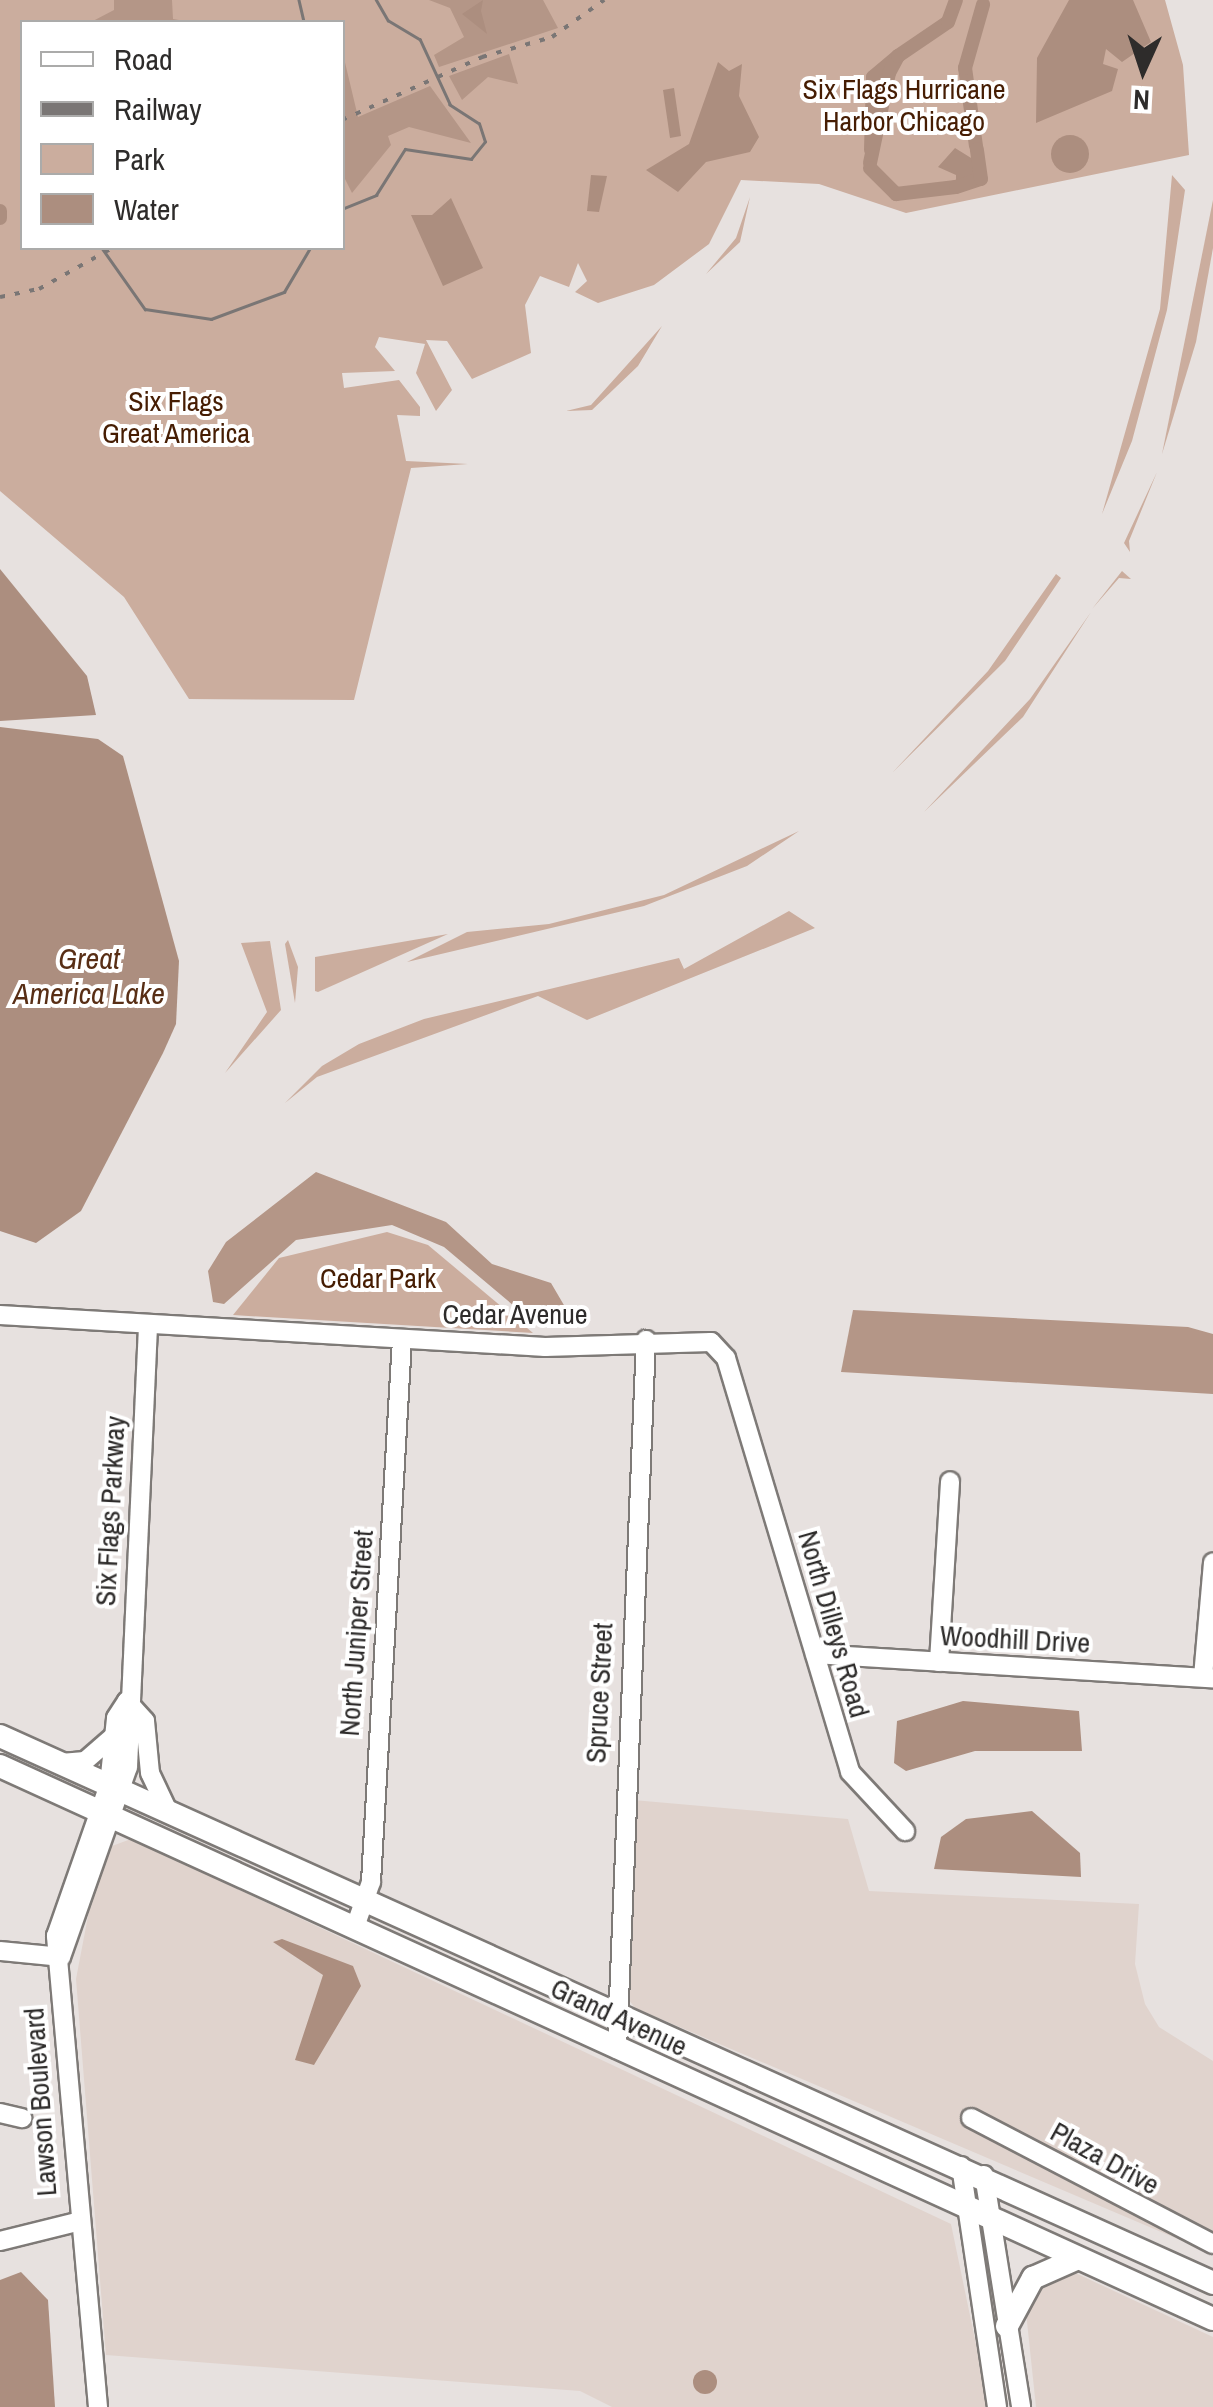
<!DOCTYPE html>
<style>
body{margin:0}
#map{position:relative;width:1213px;height:2407px;overflow:hidden;background:#e7e1df;font-family:"Archivo Narrow",sans-serif}
div>[style]{position:absolute}
.built>*{inset:0;background:#e0d3cd}
.green>*{inset:0;background:#cbad9e}
.forest>*{inset:0;background:#b49687}
.water>*{inset:0;background:#ac8e7f}
.round{border-radius:50%}
.canal>*{height:14px;margin:-7px;padding:0 7px;transform-origin:7px;border-radius:7px;background:#ac8e7f}
.roads{filter:drop-shadow(2px 0 #7e7a77) drop-shadow(-2px 0 #7e7a77) drop-shadow(0 2px #7e7a77) drop-shadow(0 -2px #7e7a77)}
.minor>*{height:18px;margin:-9px;padding:0 9px;transform-origin:9px;border-radius:9px;background:#fff}
.major>*{height:22px;margin:-11px;padding:0 11px;transform-origin:11px;border-radius:11px;background:#fff}
.tram>*{height:2.5px;margin:-1.25px;padding:0 1.25px;transform-origin:1.25px;border-radius:1.25px;background:#7a7675}
.rail>*{height:4px;margin-top:-2px;transform-origin:0;background:repeating-linear-gradient(90deg,#7a7675 0 5px,transparent 0 15px)}
span{translate:-50% -50%;white-space:nowrap;text-align:center;line-height:1.15;-webkit-text-stroke:8px #fff;paint-order:stroke}
.park-label{font-size:28px;color:#461d03}
.street-label{font-size:28px;color:#2e2c2b}
.water-label{font-size:30px;color:#582e15;font-style:italic}
.legend{position:absolute;left:20px;top:20px;width:325px;height:230px;box-sizing:border-box;background:#fff;border:2px solid #ababaa;margin:0;padding:12px 18px;list-style:none;font-size:30px;color:#2e2c2b}
.legend li{display:flex;align-items:center;gap:20px;height:50px}
.legend b{width:50px;border:2px solid #ababaa}
.north{position:absolute;left:1093px;top:20px;width:100px;height:100px;-webkit-text-stroke:8px #fff;paint-order:stroke;rotate:183deg;font-size:28px;font-weight:700;line-height:40px;text-align:center;color:#2e2c2b}
.north::after{content:'';display:block;margin:auto;width:35px;height:45px;background:#2e2c2b;clip-path:polygon(50% 0,100% 100%,50% 72%,0 100%)}
</style>
<div id="map">
<div class="built">
<i style="clip-path:polygon(633px 1800px,848px 1819px,869px 1891px,1139px 1904px,1135px 1964px,1145px 2004px,1159px 2027px,1213px 2061px,1213px 2254px,635px 2008px,625px 1995px)"></i>
<i style="clip-path:polygon(131px 1839px,951px 2224px,989px 2407px,612px 2407px,580px 2391px,106px 2355px,76px 1979px,93px 1890px,112px 1846px)"></i>
<i style="clip-path:polygon(1071px 2271px,1213px 2337px,1213px 2407px,1036px 2407px,1026px 2312px,1037px 2287px)"></i>
</div>
<div class="green">
<i style="clip-path:polygon(evenodd,0 0,1165px 0,1183px 65px,1189px 155px,906px 213px,819px 184px,741px 180px,709px 244px,654px 285px,598px 303px,575px 292px,587px 281px,578px 263px,569px 287px,540px 276px,525px 305px,531px 353px,472px 379px,447px 341px,426px 340px,452px 390px,436px 411px,416px 373px,425px 344px,379px 337px,375px 347px,395px 371px,342px 373px,344px 388px,399px 380px,420px 407px,420px 416px,397px 415px,406px 461px,468px 464px,411px 468px,354px 700px,189px 699px,124px 597px,0 491px,0 0,22px 22px,342px 22px,342px 248px,22px 248px,22px 22px)"></i>
<i style="clip-path:polygon(1172px 175px,1185px 190px,1167px 310px,1132px 441px,1102px 514px,1160px 309px)"></i>
<i style="clip-path:polygon(750px 197px,740px 242px,706px 274px,736px 238px)"></i>
<i style="clip-path:polygon(1213px 200px,1213px 248px,1196px 342px,1162px 454px)"></i>
<i style="clip-path:polygon(662px 326px,638px 366px,592px 410px,566px 411px,591px 405px)"></i>
<i style="clip-path:polygon(1157px 472px,1129px 541px,1130px 552px,1124px 543px)"></i>
<i style="clip-path:polygon(1122px 571px,1131px 579px,1119px 578px,1092px 609px)"></i>
<i style="clip-path:polygon(1056px 574px,1061px 578px,1005px 661px,892px 773px,988px 671px)"></i>
<i style="clip-path:polygon(1091px 612px,1023px 717px,924px 812px,1030px 699px)"></i>
<i style="clip-path:polygon(799px 831px,747px 866px,644px 906px,407px 962px,467px 932px,549px 924px,664px 895px)"></i>
<i style="clip-path:polygon(789px 911px,815px 928px,587px 1020px,538px 996px,317px 1077px,285px 1103px,322px 1066px,359px 1044px,424px 1019px,679px 958px,684px 969px)"></i>
<i style="clip-path:polygon(448px 934px,318px 992px,315px 991px,315px 957px)"></i>
<i style="clip-path:polygon(288px 940px,298px 967px,295px 1003px,285px 944px)"></i>
<i style="clip-path:polygon(270px 941px,281px 1010px,225px 1073px,267px 1012px,241px 943px)"></i>
<i style="clip-path:polygon(387px 1232px,428px 1245px,533px 1333px,233px 1315px,279px 1258px)"></i>
</div>
<div class="forest">
<i style="clip-path:polygon(114px 0,172px 0,173px 19px,191px 22px,91px 22px,114px 10px)"></i>
<i style="clip-path:polygon(429px 0,543px 0,558px 28px,439px 67px,434px 55px,464px 37px,450px 8px)"></i>
<i style="clip-path:polygon(343px 54px,358px 117px,430px 86px,471px 143px,409px 127px,388px 136px,391px 145px,352px 193px,343px 175px)"></i>
<i style="clip-path:polygon(509px 54px,518px 84px,488px 77px,462px 100px,449px 76px)"></i>
<i style="clip-path:polygon(316px 1172px,446px 1222px,492px 1264px,551px 1283px,568px 1312px,555px 1319px,520px 1311px,444px 1247px,392px 1225px,296px 1240px,224px 1304px,213px 1302px,208px 1271px,226px 1242px)"></i>
<i style="clip-path:polygon(853px 1310px,1188px 1327px,1213px 1334px,1213px 1394px,841px 1372px)"></i>
</div>
<div class="water">
<i style="clip-path:polygon(483px 0,481px 11px,487px 34px,462px 14px)"></i>
<i style="clip-path:polygon(1069px 0,1133px 0,1151px 42px,1122px 62px,1106px 49px,1103px 64px,1118px 69px,1112px 91px,1036px 123px,1037px 58px)"></i>
<i style="clip-path:polygon(718px 62px,729px 71px,742px 64px,739px 96px,759px 137px,750px 152px,706px 162px,678px 192px,646px 170px,689px 144px)"></i>
<i style="clip-path:polygon(674px 88px,681px 136px,670px 138px,663px 90px)"></i>
<i class="round" style="left:1051px;top:135px;width:38px;height:38px"></i>
<i style="clip-path:polygon(955px 148px,984px 166px,981px 179px,956px 187px,956px 175px,938px 167px)"></i>
<i style="clip-path:polygon(591px 175px,607px 176px,599px 212px,587px 211px)"></i>
<i style="clip-path:polygon(451px 198px,483px 268px,443px 286px,411px 215px,432px 215px)"></i>
<i style="clip-path:polygon(0 569px,87px 676px,96px 715px,0 721px)"></i>
<i style="clip-path:polygon(0 727px,98px 739px,123px 756px,179px 961px,176px 1024px,163px 1053px,81px 1211px,36px 1243px,0 1231px)"></i>
<i style="clip-path:polygon(963px 1701px,1079px 1711px,1082px 1751px,975px 1751px,906px 1771px,894px 1763px,897px 1721px)"></i>
<i style="clip-path:polygon(1032px 1811px,1080px 1853px,1081px 1877px,934px 1869px,941px 1837px,966px 1819px)"></i>
<i style="clip-path:polygon(282px 1939px,353px 1966px,361px 1986px,314px 2065px,295px 2060px,323px 1975px,273px 1942px)"></i>
<i style="clip-path:polygon(21px 2272px,48px 2300px,55px 2407px,0 2407px,0 2280px)"></i>
<i class="round" style="left:693px;top:2370px;width:24px;height:24px"></i>
</div>
<div class="canal">
<i style="left:976px;top:146px;width:79px;rotate:-98deg"></i>
<i style="left:965px;top:68px;width:66px;rotate:-74.1deg"></i>
<i style="left:871px;top:150px;width:73px;rotate:-88.4deg"></i>
<i style="left:873px;top:77px;width:33px;rotate:-40deg"></i>
<i style="left:870px;top:163px;width:92px;rotate:-78.1deg"></i>
<i style="left:889px;top:73px;width:19px;rotate:-62deg"></i>
<i style="left:898px;top:56px;width:60px;rotate:-34.2deg"></i>
<i style="left:948px;top:22px;width:23px;rotate:-70deg"></i>
<i style="left:870px;top:168px;width:37px;rotate:45deg"></i>
<i style="left:896px;top:194px;width:60px;rotate:-6.7deg"></i>
<i style="left:956px;top:187px;width:26px;rotate:-18deg"></i>
<i style="left:981px;top:179px;width:30px;rotate:-98deg"></i>
<i style="left:0;top:211px;width:7px;rotate:90deg"></i>
</div>
<div class="roads">
<div class="minor">
<i style="left:0;top:1315px;width:546px;rotate:3.36deg"></i>
<i style="left:545px;top:1347px;width:166px;rotate:-1.7deg"></i>
<i style="left:711px;top:1342px;width:22px;rotate:47deg"></i>
<i style="left:726px;top:1358px;width:432px;rotate:73.3deg"></i>
<i style="left:850px;top:1772px;width:81px;rotate:47deg"></i>
<i style="left:815px;top:1654px;width:399px;rotate:3.5deg"></i>
<i style="left:939px;top:1662px;width:181px;rotate:-86.5deg"></i>
<i style="left:1203px;top:1677px;width:115px;rotate:-85deg"></i>
<i style="left:127px;top:1701px;width:27px;rotate:48deg"></i>
<i style="left:145px;top:1721px;width:52px;rotate:84.5deg"></i>
<i style="left:150px;top:1773px;width:42px;rotate:64.7deg"></i>
<i style="left:61px;top:1763px;width:24px;rotate:-5deg"></i>
<i style="left:85px;top:1761px;width:40px;rotate:-41deg"></i>
<i style="left:355px;top:1927px;width:48px;rotate:-70.4deg"></i>
<i style="left:371px;top:1882px;width:544px;rotate:-86.73deg"></i>
<i style="left:0;top:1951px;width:61px;rotate:5.6deg"></i>
<i style="left:61px;top:1957px;width:201px;rotate:-70.6deg"></i>
<i style="left:128px;top:1767px;width:443px;rotate:-87.4deg"></i>
<i style="left:617px;top:2049px;width:710px;rotate:-87.66deg"></i>
<i style="left:0;top:2113px;width:23px;rotate:13deg"></i>
<i style="left:971px;top:2118px;width:273px;rotate:27.5deg"></i>
<i style="left:961px;top:2166px;width:244px;rotate:81.5deg"></i>
<i style="left:984px;top:2175px;width:235px;rotate:80.9deg"></i>
<i style="left:0;top:2241px;width:79px;rotate:-13.9deg"></i>
<i style="left:98px;top:2407px;width:473px;rotate:-95.1deg"></i>
<i style="left:56px;top:1936px;width:160px;rotate:-70.7deg"></i>
<i style="left:109px;top:1785px;width:67px;rotate:-84deg"></i>
<i style="left:116px;top:1718px;width:20px;rotate:-57deg"></i>
</div>
<div class="major">
<i style="left:0;top:1736px;width:1331px;rotate:24.27deg"></i>
<i style="left:0;top:1766px;width:1333px;rotate:24.51deg"></i>
<i style="left:1007px;top:2326px;width:55px;rotate:-61.6deg"></i>
<i style="left:1033px;top:2278px;width:47px;rotate:-23.8deg"></i>
</div>
</div>
<div class="tram">
<i style="left:299px;top:0;width:23px;rotate:77deg"></i>
<i style="left:342px;top:209px;width:37px;rotate:-22deg"></i>
<i style="left:376px;top:195px;width:54px;rotate:-57.8deg"></i>
<i style="left:405px;top:149px;width:67px;rotate:8.6deg"></i>
<i style="left:471px;top:159px;width:22px;rotate:-51deg"></i>
<i style="left:485px;top:142px;width:19px;rotate:-108deg"></i>
<i style="left:479px;top:124px;width:35px;rotate:-147deg"></i>
<i style="left:450px;top:105px;width:72px;rotate:-114.8deg"></i>
<i style="left:420px;top:40px;width:37px;rotate:-149deg"></i>
<i style="left:388px;top:21px;width:24px;rotate:-120deg"></i>
<i style="left:102px;top:248px;width:75px;rotate:54.8deg"></i>
<i style="left:145px;top:309px;width:67px;rotate:8.6deg"></i>
<i style="left:211px;top:319px;width:78px;rotate:-20.3deg"></i>
<i style="left:284px;top:292px;width:51px;rotate:-59.4deg"></i>
</div>
<div class="rail">
<i style="left:342px;top:120px;width:154px;rotate:-24.2deg"></i>
<i style="left:482px;top:57px;width:73px;rotate:-15.9deg"></i>
<i style="left:552px;top:37px;width:64px;rotate:-35.4deg"></i>
<i style="left:0;top:297px;width:40px;rotate:-12deg"></i>
<i style="left:39px;top:289px;width:84px;rotate:-29.3deg"></i>
</div>
<div class="park-label">
<span style="left:904px;top:105px">Six Flags Hurricane<br>Harbor Chicago</span>
<span style="left:176px;top:417px">Six Flags<br>Great America</span>
<span style="left:378px;top:1278px">Cedar Park</span>
</div>
<div class="street-label">
<span style="left:515px;top:1314px">Cedar Avenue</span>
<span style="left:110px;top:1511px;rotate:-87deg">Six Flags Parkway</span>
<span style="left:834px;top:1624px;rotate:74deg">North Dilleys Road</span>
<span style="left:356px;top:1633px;rotate:-86deg">North Juniper Street</span>
<span style="left:1015px;top:1639px;rotate:3deg">Woodhill Drive</span>
<span style="left:599px;top:1693px;rotate:-87deg">Spruce Street</span>
<span style="left:619px;top:2017px;rotate:25deg">Grand Avenue</span>
<span style="left:40px;top:2102px;rotate:-94deg">Lawson Boulevard</span>
<span style="left:1105px;top:2158px;rotate:29deg">Plaza Drive</span>
</div>
<div class="water-label">
<span style="left:89px;top:975px">Great<br>America Lake</span>
</div>
<ul class="legend">
<li><b style="height:12px;background:#fff"></b>Road</li>
<li><b style="height:12px;background:#7a7675"></b>Railway</li>
<li><b style="height:28px;background:#cbad9e"></b>Park</li>
<li><b style="height:28px;background:#ac8e7f"></b>Water</li>
</ul>
<div class="north">N</div>
</div>
